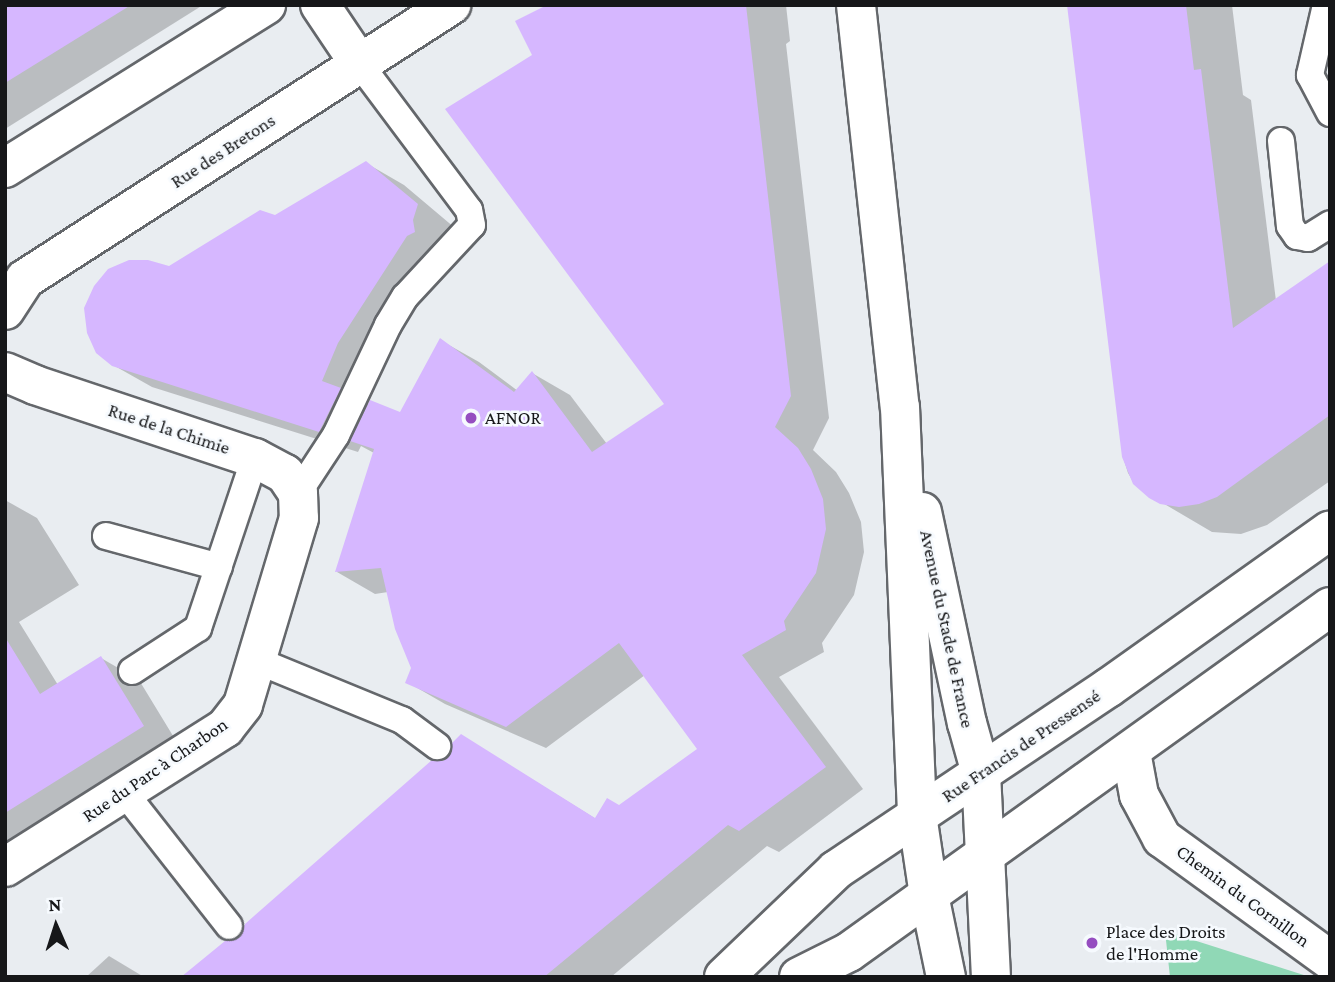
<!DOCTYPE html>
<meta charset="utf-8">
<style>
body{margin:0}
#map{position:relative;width:1335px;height:982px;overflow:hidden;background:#e9edf1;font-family:"Crimson Pro",serif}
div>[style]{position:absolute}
.green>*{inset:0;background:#90d8b6}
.shadow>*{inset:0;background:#0003}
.building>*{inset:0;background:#d6b7ff}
.roads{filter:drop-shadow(2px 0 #64676b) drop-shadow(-2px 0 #64676b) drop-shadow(0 2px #64676b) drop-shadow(0 -2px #64676b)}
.lane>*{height:26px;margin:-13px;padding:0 13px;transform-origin:13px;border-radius:13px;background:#fff}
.street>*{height:38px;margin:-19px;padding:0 19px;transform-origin:19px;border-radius:19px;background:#fff}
.secondary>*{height:38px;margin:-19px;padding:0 19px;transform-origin:19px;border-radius:19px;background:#fff}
.dots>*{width:19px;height:19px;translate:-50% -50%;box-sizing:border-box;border:4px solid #f6fafe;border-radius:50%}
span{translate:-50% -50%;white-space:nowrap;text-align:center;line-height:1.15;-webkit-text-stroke:5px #f6fafe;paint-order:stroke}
.street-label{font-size:19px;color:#161719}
.poi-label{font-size:19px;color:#161719}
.left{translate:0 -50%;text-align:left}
.frame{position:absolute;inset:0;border:7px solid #161719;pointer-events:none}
.north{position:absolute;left:21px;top:891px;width:70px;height:70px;-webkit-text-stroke:5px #f6fafe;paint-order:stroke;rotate:357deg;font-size:19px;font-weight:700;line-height:28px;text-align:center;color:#161719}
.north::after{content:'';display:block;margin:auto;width:24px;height:32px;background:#161719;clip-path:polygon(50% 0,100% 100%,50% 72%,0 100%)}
</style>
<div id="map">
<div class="green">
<i style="clip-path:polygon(1165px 931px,1310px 977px,1170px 977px)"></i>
</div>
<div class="shadow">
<i style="clip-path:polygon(5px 5px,203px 5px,5px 129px)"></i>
<i style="clip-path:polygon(551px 5px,786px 5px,790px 41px,786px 44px,829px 418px,813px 450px,836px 472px,849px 493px,861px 522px,864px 552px,854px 595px,822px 643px,824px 652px,779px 677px,863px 789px,779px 852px,767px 846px,611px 977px,184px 977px,240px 939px,451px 757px,462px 736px,596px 819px,619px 807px,700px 749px,645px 675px,546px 748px,445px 704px,407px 682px,413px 668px,388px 592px,375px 594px,337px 572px,374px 453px,361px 446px,358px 452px,152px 387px,113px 365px,169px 268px,275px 217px,366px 163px,404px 185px,455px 228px,396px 329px,360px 401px,401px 414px,440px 340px,479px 362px,518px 391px,532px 373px,570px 395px,607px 444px,667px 404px,534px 56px)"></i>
<i style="clip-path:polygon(1069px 5px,1232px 5px,1243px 95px,1251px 100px,1276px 301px,1330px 263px,1330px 481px,1267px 525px,1241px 534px,1212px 532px,1161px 502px,1134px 483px,1128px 473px,1123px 457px)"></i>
<i style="clip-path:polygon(5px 500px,37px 518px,79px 585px,19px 622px,58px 685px,101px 658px,139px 680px,181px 749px,5px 858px)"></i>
<i style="clip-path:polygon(109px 956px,144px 977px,86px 977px)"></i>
</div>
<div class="building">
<i style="clip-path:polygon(5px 5px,131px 5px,5px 83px)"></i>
<i style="clip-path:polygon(547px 5px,746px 5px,791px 396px,775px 427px,798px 448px,811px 469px,823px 499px,826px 529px,816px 573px,784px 621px,786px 630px,742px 655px,826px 767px,739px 831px,728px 825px,544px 977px,181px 977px,225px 941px,239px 938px,245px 924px,432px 760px,443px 761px,449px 756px,452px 743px,461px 734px,595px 818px,607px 798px,619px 805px,697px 749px,619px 643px,506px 727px,405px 683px,411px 668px,395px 629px,381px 568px,335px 572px,374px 449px,350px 441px,370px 400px,400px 412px,440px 338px,514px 392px,532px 371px,592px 452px,664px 404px,445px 109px,532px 55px,515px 21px)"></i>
<i style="clip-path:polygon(1067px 5px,1186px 5px,1194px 70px,1201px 69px,1233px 328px,1330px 261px,1330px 415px,1217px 497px,1199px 504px,1179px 507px,1160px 504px,1149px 498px,1133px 484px,1122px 457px)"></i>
<i style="clip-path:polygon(366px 161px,418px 204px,413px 220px,415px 232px,407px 236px,338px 343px,322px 381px,341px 388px,319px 432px,112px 366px,96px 353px,87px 333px,84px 308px,94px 286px,108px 269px,129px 260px,148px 260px,169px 266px,260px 210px,275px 215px)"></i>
<i style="clip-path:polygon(5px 637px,40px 694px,101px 656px,144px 726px,5px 813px)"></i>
</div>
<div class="roads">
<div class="lane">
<i style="left:1326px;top:5px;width:72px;rotate:102.9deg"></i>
<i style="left:1310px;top:75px;width:43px;rotate:62.2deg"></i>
<i style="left:1281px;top:141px;width:85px;rotate:84deg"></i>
<i style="left:1290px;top:226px;width:12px;rotate:55deg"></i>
<i style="left:1297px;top:236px;width:11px;rotate:10deg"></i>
<i style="left:1308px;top:238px;width:26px;rotate:-32deg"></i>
<i style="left:298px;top:493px;width:69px;rotate:-56.8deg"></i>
<i style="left:336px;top:435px;width:122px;rotate:-64.7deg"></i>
<i style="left:388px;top:325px;width:33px;rotate:-59deg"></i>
<i style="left:405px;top:297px;width:98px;rotate:-47.1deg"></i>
<i style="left:472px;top:225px;width:15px;rotate:-101deg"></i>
<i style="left:469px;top:210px;width:184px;rotate:-126.8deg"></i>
<i style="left:106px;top:536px;width:117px;rotate:15.3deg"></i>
<i style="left:258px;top:661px;width:156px;rotate:22.3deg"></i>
<i style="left:402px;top:720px;width:44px;rotate:36.6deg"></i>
<i style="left:132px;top:671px;width:79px;rotate:-33.1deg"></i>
<i style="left:198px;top:628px;width:179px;rotate:-71.5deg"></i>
<i style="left:124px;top:792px;width:170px;rotate:51.9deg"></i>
</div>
<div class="street">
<i style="left:320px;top:5px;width:70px;rotate:56.1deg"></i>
<i style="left:5px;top:168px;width:308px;rotate:-32deg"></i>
<i style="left:5px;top:310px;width:37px;rotate:-57deg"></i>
<i style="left:25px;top:279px;width:507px;rotate:-32.75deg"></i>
<i style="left:5px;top:372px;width:33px;rotate:23deg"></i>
<i style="left:35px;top:385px;width:232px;rotate:18.4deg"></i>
<i style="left:255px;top:458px;width:34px;rotate:28deg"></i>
<i style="left:285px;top:474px;width:23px;rotate:56deg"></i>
<i style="left:298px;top:493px;width:25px;rotate:88deg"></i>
<i style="left:299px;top:518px;width:195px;rotate:106.7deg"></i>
<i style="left:243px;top:705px;width:29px;rotate:128deg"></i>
<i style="left:225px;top:728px;width:260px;rotate:147.7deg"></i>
<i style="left:1131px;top:752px;width:44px;rotate:79.5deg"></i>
<i style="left:1139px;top:795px;width:49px;rotate:61.9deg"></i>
<i style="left:1162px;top:838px;width:208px;rotate:36deg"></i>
</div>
<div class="secondary">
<i style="left:856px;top:5px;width:404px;rotate:83.8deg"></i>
<i style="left:900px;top:407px;width:408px;rotate:87.6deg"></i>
<i style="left:917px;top:815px;width:81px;rotate:81.5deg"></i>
<i style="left:929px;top:895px;width:84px;rotate:78.3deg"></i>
<i style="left:922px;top:512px;width:216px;rotate:78deg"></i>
<i style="left:967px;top:723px;width:52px;rotate:74.4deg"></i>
<i style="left:981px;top:773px;width:204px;rotate:87.2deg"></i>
<i style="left:724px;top:977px;width:155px;rotate:-43.7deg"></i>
<i style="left:836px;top:870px;width:327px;rotate:-33.8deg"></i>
<i style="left:1108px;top:688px;width:272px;rotate:-35.4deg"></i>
<i style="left:799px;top:977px;width:56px;rotate:-26.6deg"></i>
<i style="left:849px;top:952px;width:592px;rotate:-35.65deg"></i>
</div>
</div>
<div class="dots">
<i style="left:471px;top:418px;background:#954dc0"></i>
<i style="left:1092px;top:943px;background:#954dc0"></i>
</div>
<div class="street-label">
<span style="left:223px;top:151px;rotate:-33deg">Rue des Bretons</span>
<span style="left:169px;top:429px;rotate:18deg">Rue de la Chimie</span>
<span style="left:947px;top:629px;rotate:78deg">Avenue du Stade de France</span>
<span style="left:1021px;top:746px;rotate:-34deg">Rue Francis de Pressensé</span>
<span style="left:155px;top:770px;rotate:-34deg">Rue du Parc à Charbon</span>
<span style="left:1243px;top:896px;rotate:36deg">Chemin du Cornillon</span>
</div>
<div class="poi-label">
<span class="left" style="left:485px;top:418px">AFNOR</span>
<span class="left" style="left:1106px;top:943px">Place des Droits<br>de l'Homme</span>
</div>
<div class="frame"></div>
<div class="north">N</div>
</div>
